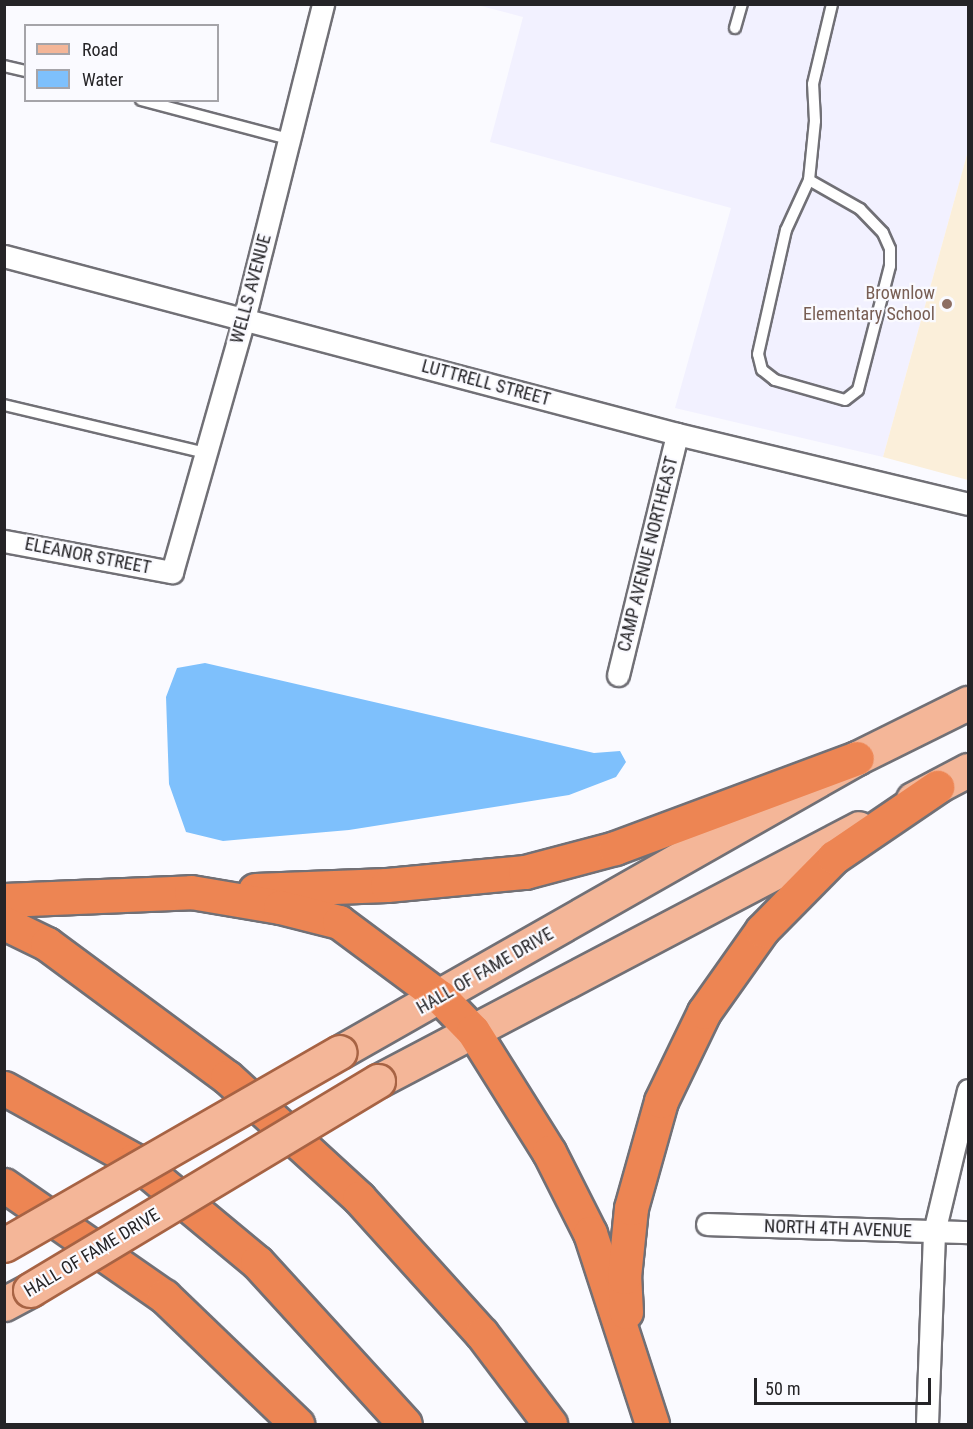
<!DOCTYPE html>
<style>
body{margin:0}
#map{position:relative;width:973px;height:1429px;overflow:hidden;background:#fafaff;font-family:"Roboto Condensed",sans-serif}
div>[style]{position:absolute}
.built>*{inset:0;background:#f2f1ff}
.education>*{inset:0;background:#fbefda}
.water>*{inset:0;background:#7ec0fc}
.roads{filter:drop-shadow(2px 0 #717076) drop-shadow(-2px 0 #717076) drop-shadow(0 2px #717076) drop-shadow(0 -2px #717076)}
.service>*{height:10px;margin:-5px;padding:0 5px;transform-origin:5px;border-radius:5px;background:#fff}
.minor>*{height:21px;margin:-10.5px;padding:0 10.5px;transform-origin:10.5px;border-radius:10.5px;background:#fff}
.primary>*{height:33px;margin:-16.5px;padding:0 16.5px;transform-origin:16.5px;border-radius:16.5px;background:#f4b698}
.motorway>*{height:33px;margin:-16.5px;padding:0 16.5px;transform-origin:16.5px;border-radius:16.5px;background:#ed8553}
.bridges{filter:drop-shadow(2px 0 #a76344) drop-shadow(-2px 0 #a76344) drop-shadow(0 2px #a76344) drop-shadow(0 -2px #a76344)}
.primary-bridge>*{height:33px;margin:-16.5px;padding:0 16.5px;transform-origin:16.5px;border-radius:16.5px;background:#f4b698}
.dots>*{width:16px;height:16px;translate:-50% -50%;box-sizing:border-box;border:3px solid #fafaff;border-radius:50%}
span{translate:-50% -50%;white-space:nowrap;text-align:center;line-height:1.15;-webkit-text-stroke:4.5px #fafaff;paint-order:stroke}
.street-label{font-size:18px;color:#252427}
.education-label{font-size:18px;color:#785e54}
.right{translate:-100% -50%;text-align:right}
.frame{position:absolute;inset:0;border:6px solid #252427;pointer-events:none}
.legend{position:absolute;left:24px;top:24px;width:195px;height:78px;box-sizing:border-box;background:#fafaff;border:2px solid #a5a4a9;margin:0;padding:8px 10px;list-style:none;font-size:18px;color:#252427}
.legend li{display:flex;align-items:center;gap:12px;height:30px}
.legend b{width:30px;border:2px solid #a5a4a9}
.scale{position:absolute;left:754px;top:1378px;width:177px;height:27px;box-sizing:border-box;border:3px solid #252427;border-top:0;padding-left:8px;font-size:18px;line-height:21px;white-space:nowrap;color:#252427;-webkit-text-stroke:4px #fafaff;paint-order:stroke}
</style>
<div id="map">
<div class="built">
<i style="clip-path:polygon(477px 5px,968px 5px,968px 151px,883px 457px,675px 408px,731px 208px,490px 142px,523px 17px)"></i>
</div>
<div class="education">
<i style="clip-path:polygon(968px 151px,968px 480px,883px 457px)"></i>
</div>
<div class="water">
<i style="clip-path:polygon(205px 663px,594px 753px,620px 751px,626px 762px,616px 777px,569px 795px,349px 830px,223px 841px,186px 832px,169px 784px,166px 697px,177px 668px)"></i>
</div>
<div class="roads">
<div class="service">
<i style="left:735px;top:28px;width:25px;rotate:-74deg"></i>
<i style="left:4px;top:66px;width:23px;rotate:13deg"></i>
<i style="left:141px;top:100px;width:153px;rotate:14.8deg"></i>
<i style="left:809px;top:180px;width:59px;rotate:29.6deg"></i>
<i style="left:860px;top:209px;width:33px;rotate:46deg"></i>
<i style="left:883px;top:233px;width:17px;rotate:66deg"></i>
<i style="left:890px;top:249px;width:17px;rotate:90deg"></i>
<i style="left:890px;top:266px;width:128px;rotate:104.5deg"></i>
<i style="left:858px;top:390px;width:16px;rotate:142deg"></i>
<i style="left:845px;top:400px;width:73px;rotate:-164.1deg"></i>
<i style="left:775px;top:380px;width:16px;rotate:-142deg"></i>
<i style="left:762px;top:370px;width:16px;rotate:-104deg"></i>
<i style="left:758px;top:354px;width:127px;rotate:-77.3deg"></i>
<i style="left:786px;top:230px;width:55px;rotate:-65.3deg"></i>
<i style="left:809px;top:180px;width:59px;rotate:-84.2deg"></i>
<i style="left:815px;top:121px;width:37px;rotate:-93deg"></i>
<i style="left:813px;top:84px;width:82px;rotate:-76.6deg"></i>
<i style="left:4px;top:405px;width:208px;rotate:13.4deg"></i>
</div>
<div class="minor">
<i style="left:4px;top:256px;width:696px;rotate:14.81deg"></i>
<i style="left:677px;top:434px;width:299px;rotate:13.5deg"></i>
<i style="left:4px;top:541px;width:171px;rotate:10.5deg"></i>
<i style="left:172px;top:572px;width:263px;rotate:-74.1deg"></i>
<i style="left:244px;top:319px;width:325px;rotate:-75.9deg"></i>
<i style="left:618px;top:675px;width:248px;rotate:-76.2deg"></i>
<i style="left:707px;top:1224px;width:261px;rotate:1.8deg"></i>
<i style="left:927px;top:1424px;width:192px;rotate:-87.9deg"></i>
<i style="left:934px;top:1232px;width:146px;rotate:-76.5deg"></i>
</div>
<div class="primary">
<i style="left:913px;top:799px;width:62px;rotate:-27.8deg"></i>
<i style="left:340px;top:1052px;width:595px;rotate:-29.63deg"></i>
<i style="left:857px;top:758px;width:124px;rotate:-26.4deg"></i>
<i style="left:378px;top:1081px;width:543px;rotate:-27.74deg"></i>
<i style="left:4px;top:1304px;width:30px;rotate:-28deg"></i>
</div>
<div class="motorway">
<i style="left:255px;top:890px;width:132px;rotate:-2.2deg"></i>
<i style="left:387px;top:885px;width:139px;rotate:-5.4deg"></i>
<i style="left:525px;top:872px;width:93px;rotate:-14.9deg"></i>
<i style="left:615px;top:848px;width:258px;rotate:-20.4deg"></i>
<i style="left:4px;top:900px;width:187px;rotate:-2.4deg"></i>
<i style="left:191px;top:892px;width:90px;rotate:9.6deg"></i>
<i style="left:280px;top:907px;width:61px;rotate:14.3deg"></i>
<i style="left:339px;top:922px;width:126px;rotate:36.6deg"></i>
<i style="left:440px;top:997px;width:47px;rotate:45.9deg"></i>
<i style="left:473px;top:1031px;width:143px;rotate:57.9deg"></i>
<i style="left:549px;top:1152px;width:91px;rotate:63.2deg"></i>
<i style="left:590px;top:1233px;width:201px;rotate:72deg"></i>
<i style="left:4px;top:923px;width:48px;rotate:26deg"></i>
<i style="left:47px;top:944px;width:224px;rotate:36.5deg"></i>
<i style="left:227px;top:1077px;width:179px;rotate:42.5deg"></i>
<i style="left:359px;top:1198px;width:183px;rotate:47.9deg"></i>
<i style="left:482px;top:1334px;width:113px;rotate:52.9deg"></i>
<i style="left:4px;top:1088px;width:149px;rotate:29deg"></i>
<i style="left:134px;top:1160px;width:160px;rotate:39.7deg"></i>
<i style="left:257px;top:1262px;width:219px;rotate:47.6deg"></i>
<i style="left:4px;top:1185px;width:195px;rotate:34.8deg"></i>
<i style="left:164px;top:1296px;width:185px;rotate:43.9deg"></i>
<i style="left:626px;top:1312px;width:35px;rotate:-93deg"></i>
<i style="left:624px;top:1277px;width:69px;rotate:-84.2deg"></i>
<i style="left:631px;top:1208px;width:111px;rotate:-74.3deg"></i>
<i style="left:661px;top:1101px;width:99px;rotate:-64.2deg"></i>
<i style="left:704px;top:1012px;width:100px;rotate:-54.7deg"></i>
<i style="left:762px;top:930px;width:103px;rotate:-45.4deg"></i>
<i style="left:834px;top:857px;width:125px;rotate:-34.2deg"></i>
</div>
</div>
<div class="bridges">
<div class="primary-bridge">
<i style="left:4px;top:1245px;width:387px;rotate:-29.9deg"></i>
<i style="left:30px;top:1290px;width:406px;rotate:-31deg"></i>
</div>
</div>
<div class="dots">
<i style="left:947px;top:304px;background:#8d6e63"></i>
</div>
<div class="street-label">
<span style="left:251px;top:289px;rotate:-75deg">WELLS AVENUE</span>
<span style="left:486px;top:383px;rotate:15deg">LUTTRELL STREET</span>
<span style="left:648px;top:554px;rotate:-76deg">CAMP AVENUE NORTHEAST</span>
<span style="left:88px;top:556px;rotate:11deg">ELEANOR STREET</span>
<span style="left:485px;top:971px;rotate:-30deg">HALL OF FAME DRIVE</span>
<span style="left:838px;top:1229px;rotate:2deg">NORTH 4TH AVENUE</span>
<span style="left:92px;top:1253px;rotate:-31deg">HALL OF FAME DRIVE</span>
</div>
<div class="education-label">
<span class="right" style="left:935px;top:304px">Brownlow<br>Elementary School</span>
</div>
<div class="frame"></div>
<ul class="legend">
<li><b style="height:8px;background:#f4b698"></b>Road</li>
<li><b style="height:16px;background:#7ec0fc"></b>Water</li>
</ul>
<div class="scale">50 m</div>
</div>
